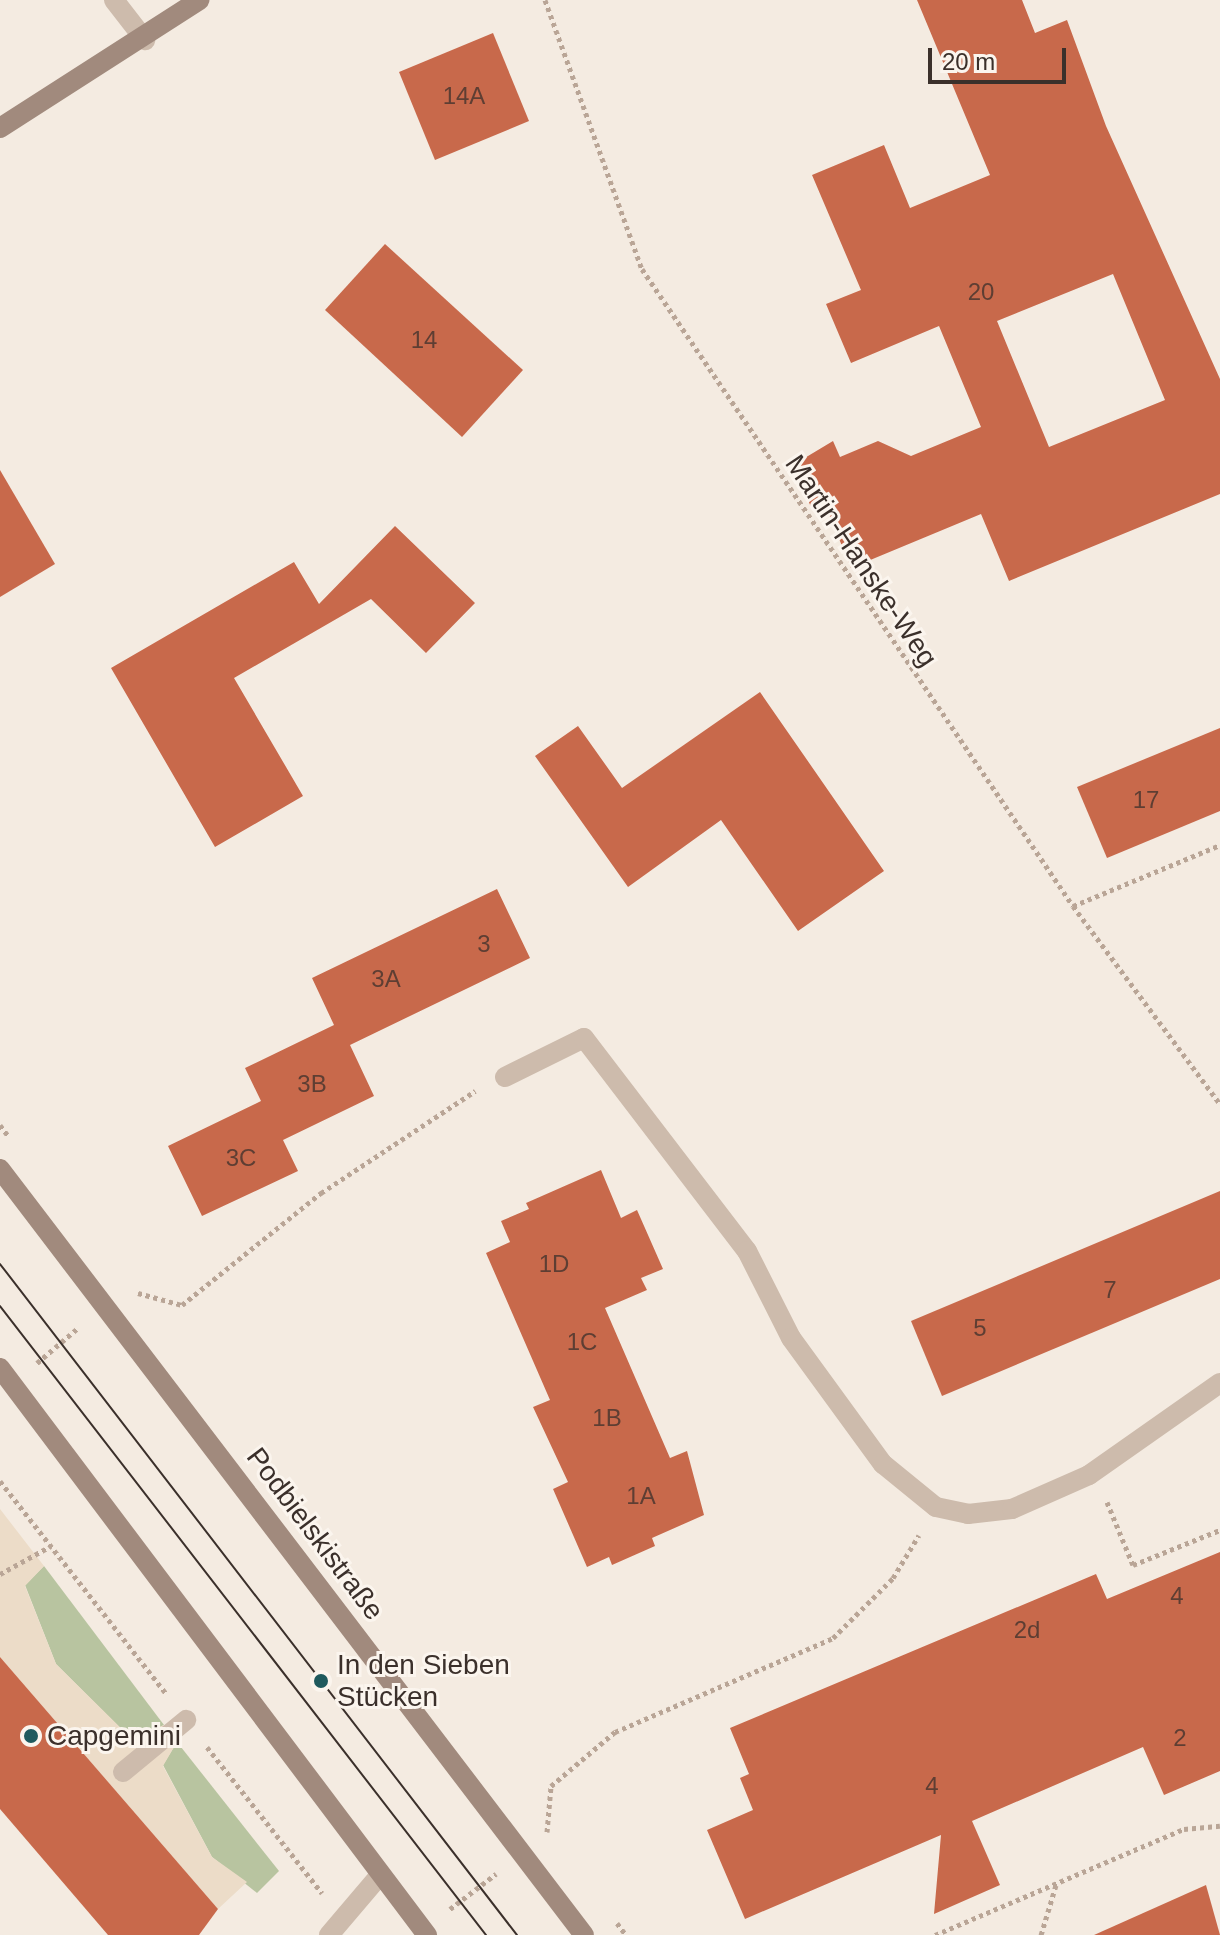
<!DOCTYPE html>
<meta charset="utf-8">
<style>
body{margin:0}
#map{position:relative;width:1220px;height:1935px;overflow:hidden;background:#f4ebe1;font-family:Helvetica,sans-serif}
div>[style]{position:absolute}
.green>*{inset:0;background:#b8c4a0}
.plaza>*{inset:0;background:#ecdcc8}
.building>*{inset:0;background:#c8694b}
.path>*{height:5px;margin-top:-2.5px;transform-origin:0;background:repeating-linear-gradient(90deg,#b9a596 0 4px,transparent 0 8px)}
.lane>*{height:20px;margin:-10px;padding:0 10px;transform-origin:10px;border-radius:10px;background:#cdbbac}
.street>*{height:20px;margin:-10px;padding:0 10px;transform-origin:10px;border-radius:10px;background:#cdbbac}
.secondary>*{height:20px;margin:-10px;padding:0 10px;transform-origin:10px;border-radius:10px;background:#a18a7d}
.tram>*{height:2px;margin:-1px;padding:0 1px;transform-origin:1px;border-radius:1px;background:#3b302b}
.dots>*{width:22px;height:22px;translate:-50% -50%;box-sizing:border-box;border:4px solid #fbf5ee;border-radius:50%}
span{translate:-50% -50%;white-space:nowrap;text-align:center;line-height:1.15;-webkit-text-stroke:6px #fbf5ee;paint-order:stroke}
.number-label{font-size:24px;color:#5e3e33}
.number-label span{-webkit-text-stroke-width:0}
.street-label{font-size:28px;color:#3b302b}
.poi-label{font-size:28px;color:#3b302b}
.left{translate:0 -50%;text-align:left}
.scale{position:absolute;left:928px;top:48px;width:138px;height:36px;box-sizing:border-box;border:4px solid #3b302b;border-top:0;padding-left:10px;font-size:24px;line-height:28px;white-space:nowrap;color:#3b302b;-webkit-text-stroke:6px #fbf5ee;paint-order:stroke}
</style>
<div id="map">
<div class="green">
<i style="clip-path:polygon(44px 1566px,164px 1725px,132px 1740px,56px 1664px,25px 1585px)"></i>
<i style="clip-path:polygon(177px 1742px,279px 1871px,257px 1893px,212px 1857px,163px 1765px)"></i>
</div>
<div class="plaza">
<i style="clip-path:polygon(0 1509px,44px 1566px,25px 1586px,56px 1664px,132px 1739px,164px 1725px,177px 1742px,163px 1766px,212px 1857px,247px 1882px,218px 1909px,0 1657px)"></i>
</div>
<div class="building">
<i style="clip-path:polygon(evenodd,917px 0,1022px 0,1035px 33px,1067px 20px,1106px 126px,1220px 379px,1220px 494px,1009px 581px,981px 514px,851px 568px,824px 502px,811px 507px,793px 465px,833px 441px,840px 457px,878px 441px,911px 456px,981px 427px,939px 326px,851px 363px,826px 304px,861px 290px,812px 175px,884px 145px,910px 208px,990px 175px,917px 0,1113px 274px,1165px 400px,1049px 447px,997px 321px,1113px 274px)"></i>
<i style="clip-path:polygon(493px 33px,529px 121px,435px 160px,399px 72px)"></i>
<i style="clip-path:polygon(385px 244px,523px 370px,462px 437px,325px 310px)"></i>
<i style="clip-path:polygon(0 470px,55px 564px,0 597px)"></i>
<i style="clip-path:polygon(395px 526px,475px 603px,426px 653px,371px 599px,234px 678px,303px 796px,215px 847px,111px 668px,294px 562px,319px 604px)"></i>
<i style="clip-path:polygon(760px 692px,884px 871px,798px 931px,721px 820px,628px 887px,535px 756px,578px 726px,622px 788px)"></i>
<i style="clip-path:polygon(1220px 728px,1220px 811px,1107px 858px,1077px 787px)"></i>
<i style="clip-path:polygon(497px 889px,530px 958px,350px 1045px,374px 1096px,283px 1140px,298px 1171px,202px 1216px,168px 1146px,261px 1101px,245px 1068px,334px 1025px,312px 978px)"></i>
<i style="clip-path:polygon(601px 1170px,621px 1218px,637px 1210px,663px 1269px,641px 1278px,647px 1290px,605px 1308px,670px 1458px,687px 1451px,704px 1515px,652px 1538px,655px 1546px,612px 1565px,609px 1557px,587px 1567px,553px 1489px,568px 1482px,533px 1407px,550px 1400px,486px 1253px,510px 1242px,501px 1221px,529px 1209px,526px 1203px)"></i>
<i style="clip-path:polygon(1220px 1191px,1220px 1279px,942px 1396px,911px 1321px)"></i>
<i style="clip-path:polygon(1220px 1552px,1220px 1771px,1164px 1795px,1143px 1747px,972px 1821px,1000px 1885px,934px 1914px,941px 1835px,745px 1919px,707px 1830px,753px 1810px,740px 1778px,749px 1774px,730px 1728px,1096px 1574px,1107px 1599px)"></i>
<i style="clip-path:polygon(0 1657px,218px 1909px,199px 1935px,108px 1935px,0 1809px)"></i>
<i style="clip-path:polygon(1206px 1885px,1220px 1935px,1094px 1935px)"></i>
</div>
<div class="path">
<i style="left:545px;top:0;width:286px;rotate:70.2deg"></i>
<i style="left:642px;top:269px;width:769px;rotate:55.92deg"></i>
<i style="left:1073px;top:906px;width:247px;rotate:53.4deg"></i>
<i style="left:1073px;top:906px;width:159px;rotate:-22.5deg"></i>
<i style="left:0;top:1125px;width:15px;rotate:53deg"></i>
<i style="left:138px;top:1293px;width:46px;rotate:15.3deg"></i>
<i style="left:182px;top:1305px;width:179px;rotate:-38.9deg"></i>
<i style="left:321px;top:1193px;width:185px;rotate:-33.5deg"></i>
<i style="left:37px;top:1363px;width:54px;rotate:-40.5deg"></i>
<i style="left:0;top:1481px;width:271px;rotate:52deg"></i>
<i style="left:1107px;top:1502px;width:68px;rotate:67.6deg"></i>
<i style="left:1133px;top:1565px;width:94px;rotate:-21.9deg"></i>
<i style="left:0;top:1574px;width:58px;rotate:-28.8deg"></i>
<i style="left:207px;top:1747px;width:186px;rotate:51.8deg"></i>
<i style="left:547px;top:1832px;width:46px;rotate:-85deg"></i>
<i style="left:551px;top:1786px;width:84px;rotate:-40.2deg"></i>
<i style="left:615px;top:1732px;width:237px;rotate:-23.3deg"></i>
<i style="left:833px;top:1638px;width:85px;rotate:-45deg"></i>
<i style="left:893px;top:1578px;width:50px;rotate:-58.8deg"></i>
<i style="left:450px;top:1909px;width:58px;rotate:-37.3deg"></i>
<i style="left:617px;top:1923px;width:15px;rotate:53deg"></i>
<i style="left:935px;top:1935px;width:271px;rotate:-23.1deg"></i>
<i style="left:1184px;top:1829px;width:36px;rotate:-5deg"></i>
<i style="left:1041px;top:1935px;width:52px;rotate:-73.3deg"></i>
</div>
<div class="lane">
<i style="left:123px;top:1772px;width:82px;rotate:-39.5deg"></i>
</div>
<div class="street">
<i style="left:114px;top:0;width:51px;rotate:52.2deg"></i>
<i style="left:505px;top:1077px;width:88px;rotate:-26.3deg"></i>
<i style="left:584px;top:1038px;width:268px;rotate:52.6deg"></i>
<i style="left:747px;top:1251px;width:97px;rotate:63.2deg"></i>
<i style="left:791px;top:1338px;width:156px;rotate:53.9deg"></i>
<i style="left:883px;top:1464px;width:68px;rotate:39.1deg"></i>
<i style="left:936px;top:1507px;width:33px;rotate:12deg"></i>
<i style="left:968px;top:1514px;width:44px;rotate:-6.5deg"></i>
<i style="left:1012px;top:1509px;width:84px;rotate:-23.8deg"></i>
<i style="left:1089px;top:1475px;width:160px;rotate:-35.1deg"></i>
<i style="left:329px;top:1935px;width:79px;rotate:-49.6deg"></i>
</div>
<div class="secondary">
<i style="left:0;top:128px;width:237px;rotate:-32.7deg"></i>
<i style="left:0;top:1169px;width:963px;rotate:52.68deg"></i>
<i style="left:0;top:1368px;width:710px;rotate:53.02deg"></i>
</div>
<div class="tram">
<i style="left:0;top:1264px;width:847px;rotate:52.39deg"></i>
<i style="left:0;top:1306px;width:795px;rotate:52.31deg"></i>
</div>
<div class="dots">
<i style="left:321px;top:1681px;background:#1f5a5e"></i>
<i style="left:31px;top:1736px;background:#1f5a5e"></i>
</div>
<div class="number-label">
<span style="left:464px;top:96px">14A</span>
<span style="left:981px;top:292px">20</span>
<span style="left:424px;top:340px">14</span>
<span style="left:1146px;top:800px">17</span>
<span style="left:484px;top:944px">3</span>
<span style="left:386px;top:979px">3A</span>
<span style="left:312px;top:1084px">3B</span>
<span style="left:241px;top:1158px">3C</span>
<span style="left:554px;top:1264px">1D</span>
<span style="left:1110px;top:1290px">7</span>
<span style="left:980px;top:1328px">5</span>
<span style="left:582px;top:1342px">1C</span>
<span style="left:607px;top:1418px">1B</span>
<span style="left:641px;top:1496px">1A</span>
<span style="left:1177px;top:1596px">4</span>
<span style="left:1027px;top:1630px">2d</span>
<span style="left:1180px;top:1738px">2</span>
<span style="left:932px;top:1786px">4</span>
</div>
<div class="street-label">
<span style="left:861px;top:561px;rotate:56deg">Martin-Hanske-Weg</span>
<span style="left:315px;top:1534px;rotate:53deg">Podbielskistraße</span>
</div>
<div class="poi-label">
<span class="left" style="left:337px;top:1681px">In den Sieben<br>Stücken</span>
<span class="left" style="left:47px;top:1736px">Capgemini</span>
</div>
<div class="scale">20 m</div>
</div>
